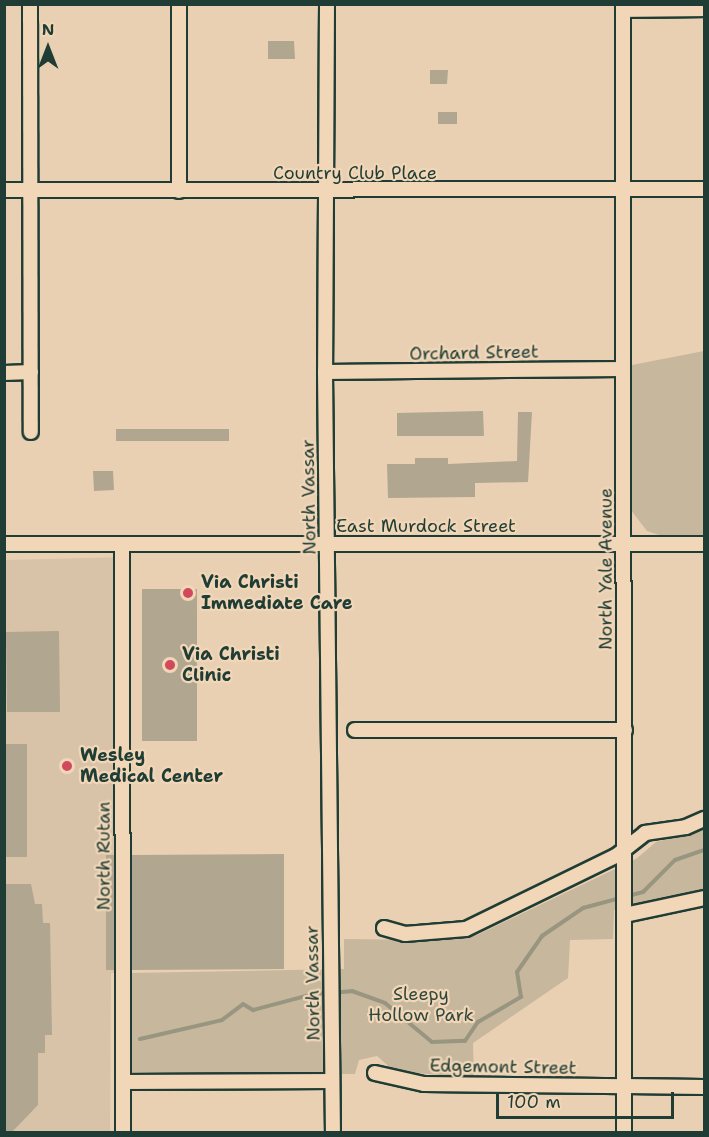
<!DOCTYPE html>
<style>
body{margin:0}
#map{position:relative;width:709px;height:1137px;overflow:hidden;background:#e9d0b3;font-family:"Shantell Sans",sans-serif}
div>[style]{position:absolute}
.built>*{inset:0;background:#d8c3a8}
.green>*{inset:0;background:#c7b79d}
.stream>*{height:4px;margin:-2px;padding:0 2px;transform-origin:2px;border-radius:2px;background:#989580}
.building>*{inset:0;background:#b1a690}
.roads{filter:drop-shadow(2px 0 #1f3d34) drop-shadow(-2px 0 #1f3d34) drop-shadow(0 2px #1f3d34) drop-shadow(0 -2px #1f3d34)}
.minor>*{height:14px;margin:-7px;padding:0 7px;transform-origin:7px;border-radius:7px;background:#f1d6b8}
.dots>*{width:16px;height:16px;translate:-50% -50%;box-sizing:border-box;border:3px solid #f1d6b8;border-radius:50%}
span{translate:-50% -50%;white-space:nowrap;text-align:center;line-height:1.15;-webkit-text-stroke:4.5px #f1d6b8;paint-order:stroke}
.street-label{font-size:18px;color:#1f3d34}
.poi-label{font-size:18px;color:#1f3d34;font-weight:700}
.left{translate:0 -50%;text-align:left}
.park-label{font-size:18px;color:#30493e}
.frame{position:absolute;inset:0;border:6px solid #1f3d34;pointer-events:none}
.north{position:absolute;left:18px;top:18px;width:60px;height:60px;-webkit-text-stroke:4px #f1d6b8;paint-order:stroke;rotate:0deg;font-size:16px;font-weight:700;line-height:24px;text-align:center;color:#1f3d34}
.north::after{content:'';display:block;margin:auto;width:21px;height:27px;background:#1f3d34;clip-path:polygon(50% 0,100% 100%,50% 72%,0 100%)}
.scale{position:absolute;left:496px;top:1092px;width:178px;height:27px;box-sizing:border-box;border:3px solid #1f3d34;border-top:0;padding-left:8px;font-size:18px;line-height:21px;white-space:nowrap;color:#1f3d34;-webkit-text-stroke:4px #f1d6b8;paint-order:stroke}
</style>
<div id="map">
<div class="built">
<i style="clip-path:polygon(129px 557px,129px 973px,111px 973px,110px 1132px,5px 1132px,4px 560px)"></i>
</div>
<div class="green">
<i style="clip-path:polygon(704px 351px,704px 537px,662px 536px,647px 531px,630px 509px,632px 365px)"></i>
<i style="clip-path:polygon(704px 829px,704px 891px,614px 910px,613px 939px,570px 940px,568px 978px,473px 1043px,474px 1078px,394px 1071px,377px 1056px,359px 1060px,355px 1074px,129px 1073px,129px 973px,344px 969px,344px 939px,419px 940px,477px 935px,636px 859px,656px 842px)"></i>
</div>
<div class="stream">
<i style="left:628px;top:896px;width:16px;rotate:-15deg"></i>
<i style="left:643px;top:892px;width:45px;rotate:-45deg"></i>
<i style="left:675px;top:860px;width:31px;rotate:-19deg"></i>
<i style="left:140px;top:1039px;width:84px;rotate:-13deg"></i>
<i style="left:222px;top:1020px;width:26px;rotate:-37deg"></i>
<i style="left:243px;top:1004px;width:12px;rotate:31deg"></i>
<i style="left:253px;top:1010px;width:62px;rotate:-14.9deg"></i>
<i style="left:313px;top:994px;width:39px;rotate:-4deg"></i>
<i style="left:352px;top:991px;width:35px;rotate:20deg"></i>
<i style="left:385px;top:1003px;width:61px;rotate:39.7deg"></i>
<i style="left:432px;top:1042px;width:33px;rotate:-2deg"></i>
<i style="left:465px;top:1041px;width:23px;rotate:-56deg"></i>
<i style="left:478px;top:1022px;width:50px;rotate:-30.2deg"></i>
<i style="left:521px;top:997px;width:25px;rotate:-99deg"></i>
<i style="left:517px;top:972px;width:44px;rotate:-55.2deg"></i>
<i style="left:542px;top:936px;width:50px;rotate:-34.3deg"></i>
<i style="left:583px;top:908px;width:39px;rotate:-15deg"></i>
</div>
<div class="building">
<i style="clip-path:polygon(268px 41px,294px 41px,295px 59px,268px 59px)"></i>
<i style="clip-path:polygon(430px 70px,448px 70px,447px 84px,430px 84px)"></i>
<i style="clip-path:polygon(438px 112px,457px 112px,457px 124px,438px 124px)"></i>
<i style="clip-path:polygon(483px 411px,484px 436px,397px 436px,397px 413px)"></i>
<i style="clip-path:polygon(518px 412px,532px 412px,528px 482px,475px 483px,475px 497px,388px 498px,387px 464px,415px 464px,415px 458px,448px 458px,448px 464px,517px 461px)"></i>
<i style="clip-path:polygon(116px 429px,229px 429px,229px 441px,116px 441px)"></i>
<i style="clip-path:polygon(93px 471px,113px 471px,114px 490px,94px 491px)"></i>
<i style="clip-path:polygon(142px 589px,197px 589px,197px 741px,142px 741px)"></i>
<i style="clip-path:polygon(59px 631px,60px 712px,7px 712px,6px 632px)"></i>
<i style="clip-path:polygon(4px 744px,27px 744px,27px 857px,5px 857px)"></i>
<i style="clip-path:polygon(284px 854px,284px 969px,132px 970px,132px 855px)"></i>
<i style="clip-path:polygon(106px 855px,114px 855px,114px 970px,106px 970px)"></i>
<i style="clip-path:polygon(4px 884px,31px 884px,35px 904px,42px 904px,43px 923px,50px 923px,52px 1035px,45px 1035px,45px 1053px,38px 1053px,38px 1105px,12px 1132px,4px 1132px)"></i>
</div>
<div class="roads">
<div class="minor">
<i style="left:30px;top:4px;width:428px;rotate:89.9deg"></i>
<i style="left:179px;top:4px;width:187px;rotate:90deg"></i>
<i style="left:327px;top:4px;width:368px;rotate:90.3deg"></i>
<i style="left:325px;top:372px;width:760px;rotate:89.4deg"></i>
<i style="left:623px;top:4px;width:1128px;rotate:89.95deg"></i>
<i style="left:623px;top:10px;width:81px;rotate:-0.7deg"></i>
<i style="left:4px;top:190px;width:700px;rotate:-0.08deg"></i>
<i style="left:325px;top:372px;width:298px;rotate:-0.6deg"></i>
<i style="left:4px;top:373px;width:27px;rotate:-2deg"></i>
<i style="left:4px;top:544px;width:700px"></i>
<i style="left:122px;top:544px;width:588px;rotate:89.9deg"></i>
<i style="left:355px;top:730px;width:270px"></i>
<i style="left:625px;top:915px;width:81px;rotate:-12.1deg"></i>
<i style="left:384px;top:928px;width:22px;rotate:16deg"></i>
<i style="left:405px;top:934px;width:61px;rotate:-4.7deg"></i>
<i style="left:466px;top:929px;width:167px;rotate:-26deg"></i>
<i style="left:616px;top:856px;width:37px;rotate:-38deg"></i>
<i style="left:645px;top:833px;width:41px;rotate:-8.3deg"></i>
<i style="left:686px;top:827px;width:20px;rotate:-24deg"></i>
<i style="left:375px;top:1073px;width:50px;rotate:12.7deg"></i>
<i style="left:424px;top:1084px;width:280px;rotate:0.6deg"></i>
<i style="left:123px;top:1082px;width:209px;rotate:-0.3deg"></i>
</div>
</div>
<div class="dots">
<i style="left:188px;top:593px;background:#d1495b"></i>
<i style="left:170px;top:665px;background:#d1495b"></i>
<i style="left:67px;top:766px;background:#d1495b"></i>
</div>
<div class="street-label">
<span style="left:355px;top:173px">Country Club Place</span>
<span style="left:474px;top:353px;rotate:-1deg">Orchard Street</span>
<span style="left:309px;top:497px;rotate:-91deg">North Vassar</span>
<span style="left:426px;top:526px">East Murdock Street</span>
<span style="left:606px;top:569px;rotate:-90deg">North Yale Avenue</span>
<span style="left:104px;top:856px;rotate:-90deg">North Rutan</span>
<span style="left:313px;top:983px;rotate:-91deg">North Vassar</span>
<span style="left:503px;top:1067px;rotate:1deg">Edgemont Street</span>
</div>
<div class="poi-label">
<span class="left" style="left:201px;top:593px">Via Christi<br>Immediate Care</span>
<span class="left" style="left:182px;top:665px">Via Christi<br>Clinic</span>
<span class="left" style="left:80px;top:766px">Wesley<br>Medical Center</span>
</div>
<div class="park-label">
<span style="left:421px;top:1005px">Sleepy<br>Hollow Park</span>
</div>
<div class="frame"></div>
<div class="north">N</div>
<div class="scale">100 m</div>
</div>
